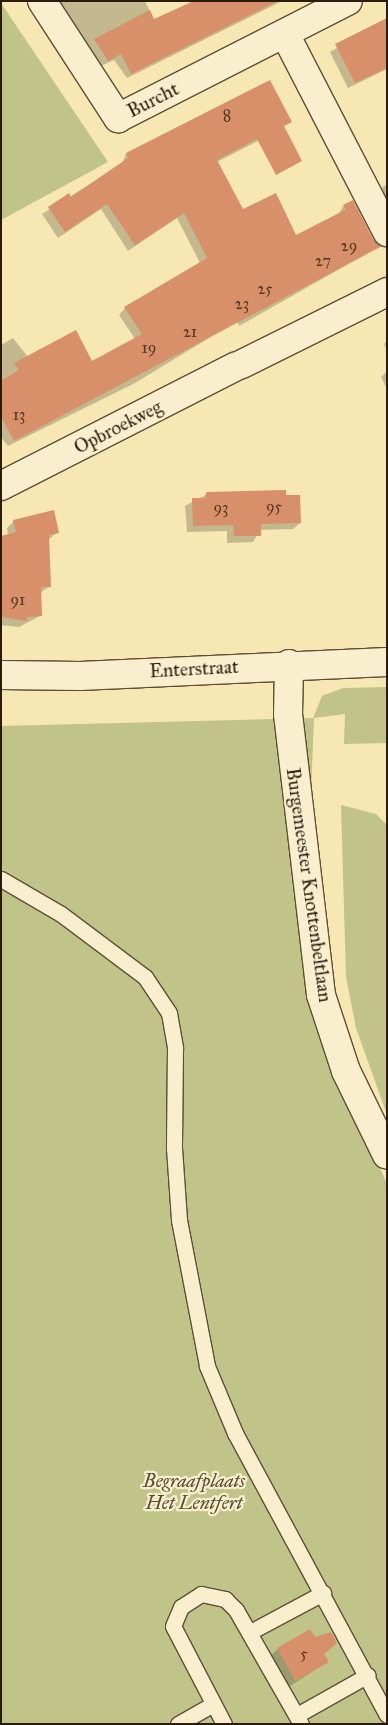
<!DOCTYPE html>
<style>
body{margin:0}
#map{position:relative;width:388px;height:1725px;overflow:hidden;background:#f6e7b3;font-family:"IM FELL Great Primer",serif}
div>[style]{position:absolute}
.green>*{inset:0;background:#c1c489}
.shadow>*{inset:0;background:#0003}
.building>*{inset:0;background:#d8906a}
.roads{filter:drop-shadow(1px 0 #5e4e38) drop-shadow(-1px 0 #5e4e38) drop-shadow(0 1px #5e4e38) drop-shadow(0 -1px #5e4e38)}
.service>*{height:15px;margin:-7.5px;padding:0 7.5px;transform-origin:7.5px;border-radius:7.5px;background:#f9efce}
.minor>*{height:28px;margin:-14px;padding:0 14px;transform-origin:14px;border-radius:14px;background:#f9efce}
.tertiary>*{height:28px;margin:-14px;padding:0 14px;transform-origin:14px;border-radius:14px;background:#f9efce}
.secondary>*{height:28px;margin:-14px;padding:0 14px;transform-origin:14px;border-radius:14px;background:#f9efce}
span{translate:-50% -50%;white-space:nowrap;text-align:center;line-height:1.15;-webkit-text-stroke:4.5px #f9efce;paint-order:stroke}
.number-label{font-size:16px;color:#563826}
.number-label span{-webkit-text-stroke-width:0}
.street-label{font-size:19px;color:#2b1b0f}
.park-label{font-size:19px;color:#584e34;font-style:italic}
.frame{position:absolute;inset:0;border:2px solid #2b1b0f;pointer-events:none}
</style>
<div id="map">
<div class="green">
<i style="clip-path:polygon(1px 3px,108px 162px,1px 220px)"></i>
<i style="clip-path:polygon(387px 687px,387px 743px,344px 744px,345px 714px,314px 718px,308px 868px,357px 1115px,387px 1184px,387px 1724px,1px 1724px,1px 726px,313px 718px,322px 696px,343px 688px)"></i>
<i style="clip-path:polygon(341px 805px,376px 814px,387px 825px,387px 1115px,356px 1028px,346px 977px)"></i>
</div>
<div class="shadow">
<i style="clip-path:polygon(55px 1px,145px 1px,154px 20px,193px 1px,282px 1px,127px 78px,114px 60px,101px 66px)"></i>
<i style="clip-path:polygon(387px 20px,387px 69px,348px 88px,330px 52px)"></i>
<i style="clip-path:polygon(270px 81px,266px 137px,217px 162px,242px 210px,296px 236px,338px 215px,343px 206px,368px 253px,239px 326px,237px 321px,135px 383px,8px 446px,1px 437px,1px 345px,13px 338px,28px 357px,92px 362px,135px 339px,119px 315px,125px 308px,200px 263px,177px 218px,128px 251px,101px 209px,58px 238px,42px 214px,122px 164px,126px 154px)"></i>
<i style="clip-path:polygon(387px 184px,387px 214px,375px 193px)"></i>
<i style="clip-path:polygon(387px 341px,387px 351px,384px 344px)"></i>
<i style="clip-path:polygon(387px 371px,387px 389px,381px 377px)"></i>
<i style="clip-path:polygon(207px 494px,285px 497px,300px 523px,293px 529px,260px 530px,253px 542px,227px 543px,227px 531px,187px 532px,185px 506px)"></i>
<i style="clip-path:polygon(14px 521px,58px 532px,48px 540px,50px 586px,40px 593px,40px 616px,19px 627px,1px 625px,1px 537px,8px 535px,7px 528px)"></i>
<i style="clip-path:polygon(314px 1639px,336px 1643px,323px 1655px,327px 1662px,284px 1690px,267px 1659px,278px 1649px)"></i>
</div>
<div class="building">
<i style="clip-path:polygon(194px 1px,278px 1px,131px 74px,121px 54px,108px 61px,94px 39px,150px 10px,154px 19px)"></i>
<i style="clip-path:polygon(387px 18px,387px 68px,355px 83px,335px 44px)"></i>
<i style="clip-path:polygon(270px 80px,292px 122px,284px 126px,302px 161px,276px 175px,257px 139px,217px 160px,243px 209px,276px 193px,296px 235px,345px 210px,343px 205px,353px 200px,373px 239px,382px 246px,14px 441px,1px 416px,1px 381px,19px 370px,14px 363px,76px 330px,92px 361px,142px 334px,124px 307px,207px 258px,184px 213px,135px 245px,107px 204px,65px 232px,48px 207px,69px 193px,71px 197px,128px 158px,126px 153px)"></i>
<i style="clip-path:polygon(286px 490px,286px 495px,300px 495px,301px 523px,261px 524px,261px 536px,234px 536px,233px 525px,193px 526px,192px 498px,206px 498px,206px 492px)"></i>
<i style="clip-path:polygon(54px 510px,59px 533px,49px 535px,51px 587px,41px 587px,42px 616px,27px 617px,27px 621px,1px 617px,1px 536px,16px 532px,13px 520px)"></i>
<i style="clip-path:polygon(310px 1629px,315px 1637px,331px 1632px,337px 1643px,324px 1654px,329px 1662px,295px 1681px,277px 1648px)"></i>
</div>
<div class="roads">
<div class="service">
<i style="left:1px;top:879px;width:69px;rotate:30.3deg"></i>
<i style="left:61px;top:914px;width:105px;rotate:36.9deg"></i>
<i style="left:145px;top:977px;width:43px;rotate:56.3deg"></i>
<i style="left:169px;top:1013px;width:36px;rotate:80deg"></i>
<i style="left:175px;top:1048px;width:100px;rotate:90.6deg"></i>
<i style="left:174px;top:1148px;width:72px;rotate:86deg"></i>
<i style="left:179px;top:1220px;width:149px;rotate:79.1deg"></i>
<i style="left:207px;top:1366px;width:73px;rotate:67.3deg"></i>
<i style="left:235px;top:1433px;width:320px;rotate:61.7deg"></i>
<i style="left:250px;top:1632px;width:83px;rotate:-28.1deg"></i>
<i style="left:297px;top:1715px;width:81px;rotate:-29.4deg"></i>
<i style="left:178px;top:1724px;width:40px;rotate:-29.7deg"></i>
<i style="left:224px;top:1724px;width:110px;rotate:-117.5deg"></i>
<i style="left:173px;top:1626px;width:21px;rotate:-67deg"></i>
<i style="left:181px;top:1607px;width:24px;rotate:-33deg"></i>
<i style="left:201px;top:1594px;width:25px;rotate:12deg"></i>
<i style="left:225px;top:1599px;width:16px;rotate:45deg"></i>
<i style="left:236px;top:1610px;width:131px;rotate:60.3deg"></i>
</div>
<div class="minor">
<i style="left:42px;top:1px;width:140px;rotate:57deg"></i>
<i style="left:118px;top:118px;width:258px;rotate:-27deg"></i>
<i style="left:285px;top:34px;width:223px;rotate:62.7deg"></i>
<i style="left:242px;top:364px;width:162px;rotate:-26.4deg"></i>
<i style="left:1px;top:486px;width:263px;rotate:-27deg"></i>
</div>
<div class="tertiary">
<i style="left:289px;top:664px;width:50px;rotate:91.1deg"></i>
<i style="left:288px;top:714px;width:283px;rotate:83.3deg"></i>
<i style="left:321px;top:995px;width:80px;rotate:71.8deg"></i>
<i style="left:346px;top:1071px;width:93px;rotate:64deg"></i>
</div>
<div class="secondary">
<i style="left:1px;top:675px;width:79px;rotate:0.7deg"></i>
<i style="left:80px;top:676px;width:307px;rotate:-2.6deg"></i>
</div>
</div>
<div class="number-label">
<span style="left:227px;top:116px">8</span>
<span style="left:349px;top:246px">29</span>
<span style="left:323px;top:261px">27</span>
<span style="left:265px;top:289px">25</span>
<span style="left:242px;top:304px">23</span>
<span style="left:190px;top:332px">21</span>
<span style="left:149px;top:348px">19</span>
<span style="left:19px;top:415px">13</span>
<span style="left:274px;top:507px">95</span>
<span style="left:221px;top:508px">93</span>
<span style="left:18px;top:600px">91</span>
<span style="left:304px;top:1654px">5</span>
</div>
<div class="street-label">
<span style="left:153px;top:100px;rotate:-27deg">Burcht</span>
<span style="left:118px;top:427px;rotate:-27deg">Opbroekweg</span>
<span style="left:194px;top:669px;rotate:-3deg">Enterstraat</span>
<span style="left:309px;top:885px;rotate:82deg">Burgemeester Knottenbeltlaan</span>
</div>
<div class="park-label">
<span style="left:194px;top:1492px">Begraafplaats<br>Het Lentfert</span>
</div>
<div class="frame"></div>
</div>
